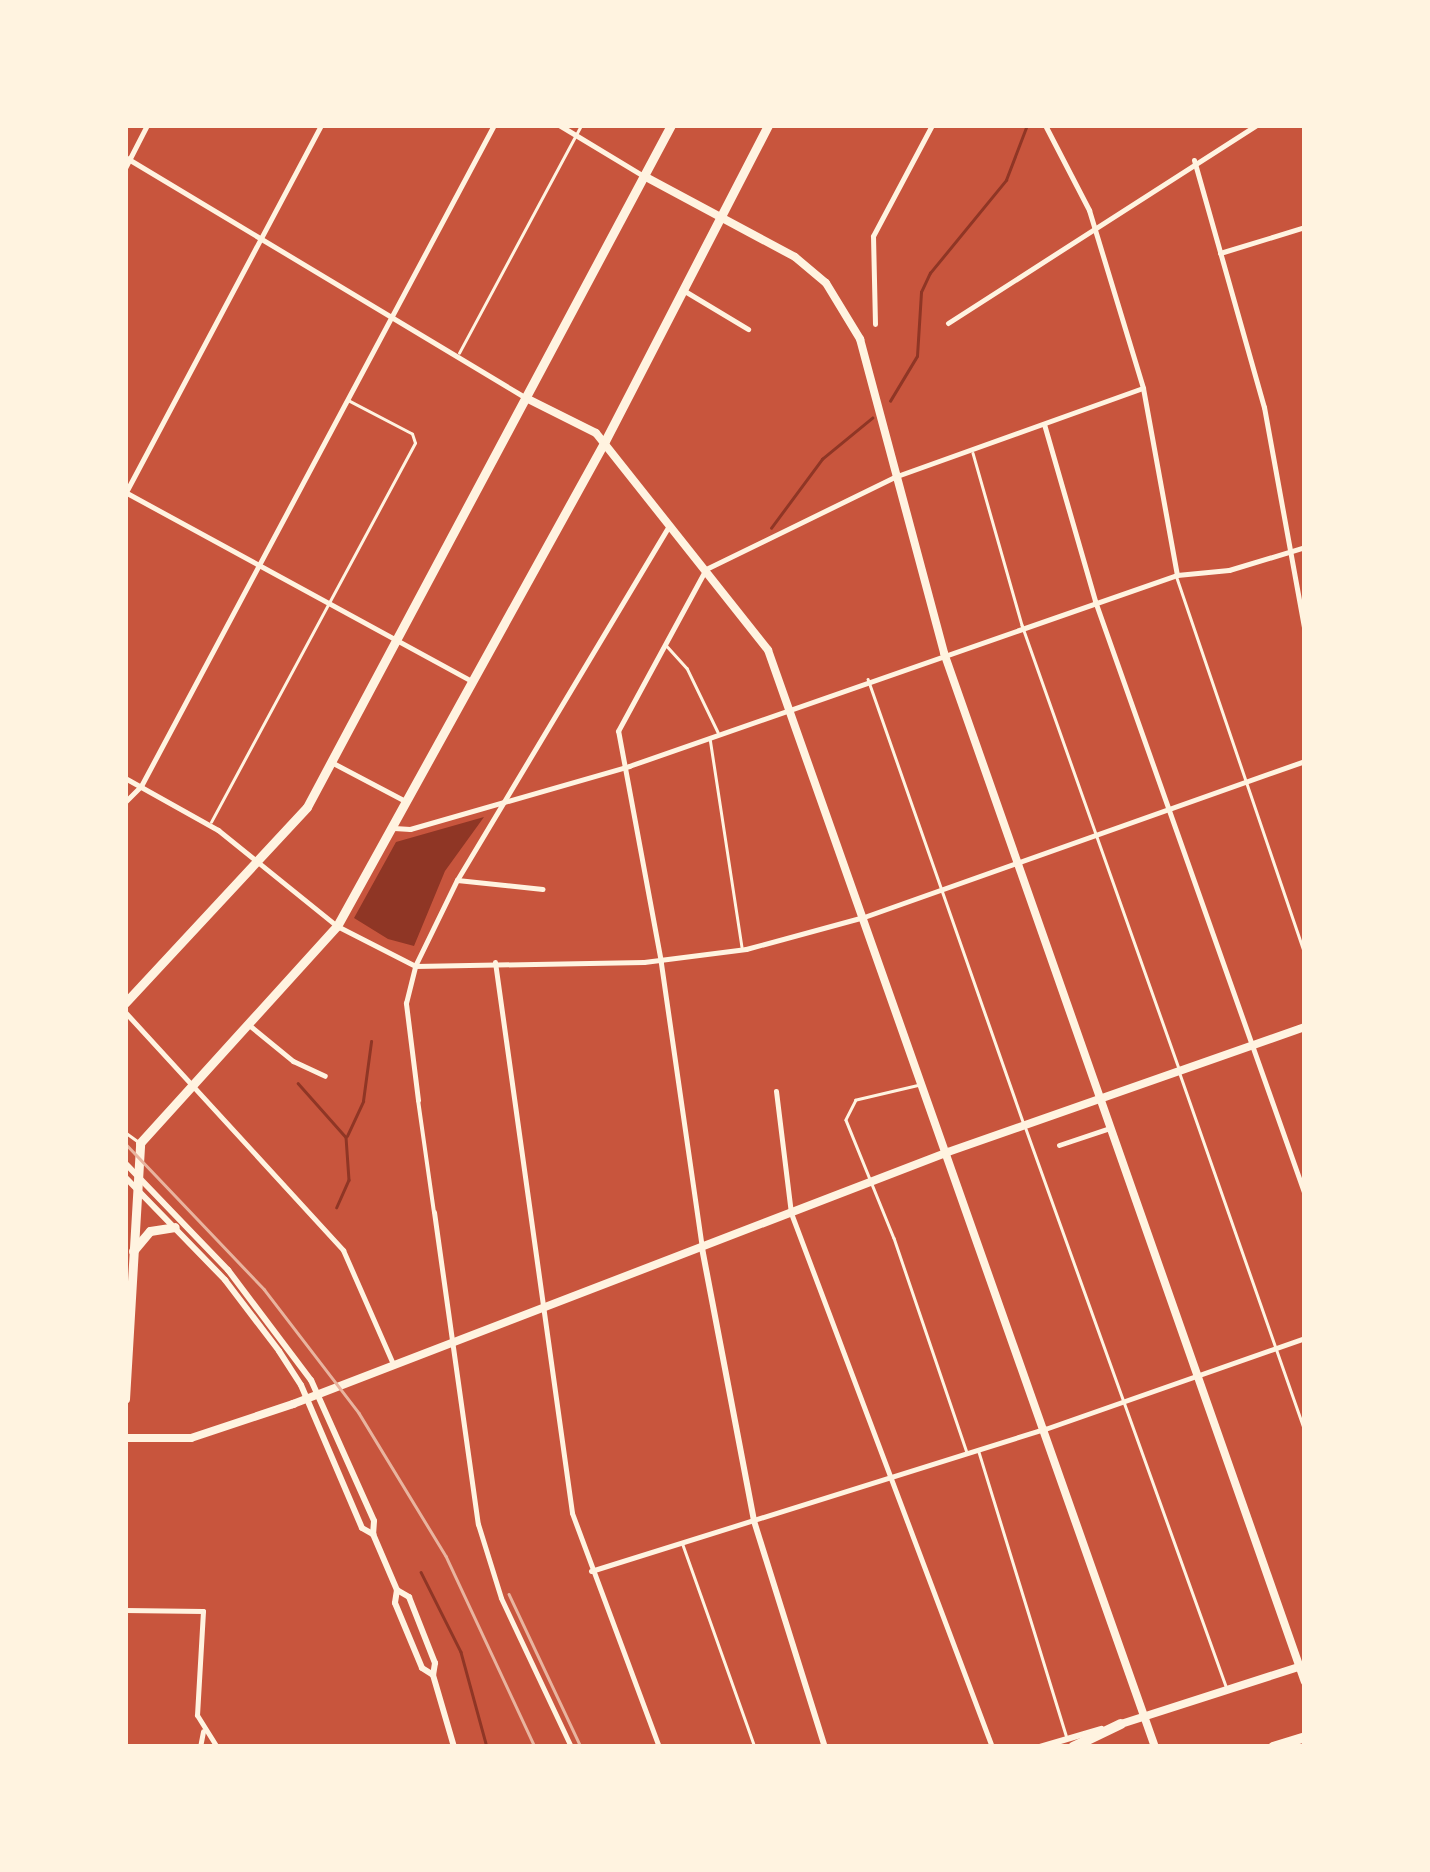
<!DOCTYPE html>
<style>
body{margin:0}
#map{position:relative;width:1430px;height:1872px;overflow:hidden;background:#c8553d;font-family:"Fira Sans Condensed",sans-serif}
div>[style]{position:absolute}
.water>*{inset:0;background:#8f3625}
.stream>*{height:2.5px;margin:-1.25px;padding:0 1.25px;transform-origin:1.25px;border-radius:1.25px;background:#8f3625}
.service>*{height:2.5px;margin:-1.25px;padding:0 1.25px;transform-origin:1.25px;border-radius:1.25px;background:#fff3e0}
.pedestrian>*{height:4px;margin:-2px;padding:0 2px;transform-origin:2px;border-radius:2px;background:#fff3e0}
.minor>*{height:5px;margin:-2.5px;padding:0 2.5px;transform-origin:2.5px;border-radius:2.5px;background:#fff3e0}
.tertiary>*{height:6px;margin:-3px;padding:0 3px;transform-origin:3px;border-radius:3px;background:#fff3e0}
.secondary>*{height:8px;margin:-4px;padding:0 4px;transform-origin:4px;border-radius:4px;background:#fff3e0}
.primary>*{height:9px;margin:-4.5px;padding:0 4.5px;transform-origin:4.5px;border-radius:4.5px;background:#fff3e0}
.motorway>*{height:10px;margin:-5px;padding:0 5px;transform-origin:5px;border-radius:5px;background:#fff3e0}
.rail>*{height:2.5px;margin:-1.25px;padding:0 1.25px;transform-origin:1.25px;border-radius:1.25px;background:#e9b49f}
span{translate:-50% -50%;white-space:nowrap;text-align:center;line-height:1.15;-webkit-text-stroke:8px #fff3e0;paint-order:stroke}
.frame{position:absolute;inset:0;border:128px solid #fff3e0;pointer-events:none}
</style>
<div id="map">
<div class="water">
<i style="clip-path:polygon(484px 817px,445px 871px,414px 946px,388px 939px,354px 918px,396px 842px)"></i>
</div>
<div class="stream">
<i style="left:890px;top:401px;width:52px;rotate:-59deg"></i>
<i style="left:917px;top:356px;width:64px;rotate:-86.4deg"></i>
<i style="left:921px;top:292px;width:21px;rotate:-65deg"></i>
<i style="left:930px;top:273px;width:120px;rotate:-50.7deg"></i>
<i style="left:1006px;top:180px;width:59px;rotate:-69.1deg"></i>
<i style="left:771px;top:528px;width:86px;rotate:-53.5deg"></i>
<i style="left:822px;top:459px;width:65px;rotate:-39.4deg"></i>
<i style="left:298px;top:1083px;width:72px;rotate:48.4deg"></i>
<i style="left:346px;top:1137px;width:43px;rotate:86deg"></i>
<i style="left:349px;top:1180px;width:30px;rotate:114deg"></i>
<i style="left:347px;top:1136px;width:38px;rotate:-65deg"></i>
<i style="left:363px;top:1101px;width:60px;rotate:-82.3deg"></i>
<i style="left:421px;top:1572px;width:89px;rotate:63.4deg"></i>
<i style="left:461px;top:1652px;width:98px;rotate:74.7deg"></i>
</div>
<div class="service">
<i style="left:459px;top:353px;width:259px;rotate:-61.8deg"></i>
<i style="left:973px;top:453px;width:179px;rotate:74.1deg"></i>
<i style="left:1022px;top:625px;width:468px;rotate:70.5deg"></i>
<i style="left:1177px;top:578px;width:398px;rotate:71.2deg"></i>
<i style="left:666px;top:645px;width:31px;rotate:48deg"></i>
<i style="left:687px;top:668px;width:71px;rotate:64.2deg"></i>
<i style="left:868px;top:679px;width:469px;rotate:70.7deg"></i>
<i style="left:710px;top:738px;width:211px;rotate:81.3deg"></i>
<i style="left:211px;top:822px;width:430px;rotate:-61.7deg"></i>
<i style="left:415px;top:443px;width:9px;rotate:-108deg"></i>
<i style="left:412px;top:434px;width:71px;rotate:-152.4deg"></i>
<i style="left:1180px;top:1074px;width:378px;rotate:70.7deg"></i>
<i style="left:920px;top:1085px;width:66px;rotate:166.8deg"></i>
<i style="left:856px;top:1100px;width:22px;rotate:117deg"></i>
<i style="left:846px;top:1120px;width:127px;rotate:67.9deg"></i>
<i style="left:894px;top:1238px;width:227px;rotate:71.2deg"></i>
<i style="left:1026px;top:1129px;width:592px;rotate:70.25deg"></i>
<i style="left:125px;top:1132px;width:14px;rotate:36deg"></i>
<i style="left:979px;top:1452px;width:296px;rotate:72.9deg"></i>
<i style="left:683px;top:1545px;width:214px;rotate:70.4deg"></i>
</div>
<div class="pedestrian">
<i style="left:418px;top:1100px;width:113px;rotate:81.9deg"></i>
</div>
<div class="minor">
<i style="left:559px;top:125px;width:97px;rotate:31.1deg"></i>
<i style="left:1045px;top:125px;width:96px;rotate:62.6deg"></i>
<i style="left:1089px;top:210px;width:186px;rotate:73.1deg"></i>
<i style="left:1143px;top:388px;width:190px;rotate:79.7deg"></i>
<i style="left:125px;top:157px;width:466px;rotate:31deg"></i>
<i style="left:1194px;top:160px;width:257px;rotate:74.2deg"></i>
<i style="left:1264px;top:407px;width:230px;rotate:79.7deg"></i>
<i style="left:125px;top:168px;width:48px;rotate:-62.9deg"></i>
<i style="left:1220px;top:253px;width:89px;rotate:-17deg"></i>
<i style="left:683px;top:290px;width:76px;rotate:31deg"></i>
<i style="left:948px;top:323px;width:366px;rotate:-32.7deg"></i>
<i style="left:875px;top:324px;width:88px;rotate:-91.3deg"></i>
<i style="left:873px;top:236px;width:126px;rotate:-62deg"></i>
<i style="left:1044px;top:424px;width:184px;rotate:73.9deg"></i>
<i style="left:1095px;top:601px;width:630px;rotate:70.53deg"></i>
<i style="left:125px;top:492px;width:395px;rotate:28.6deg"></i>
<i style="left:126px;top:492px;width:416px;rotate:-62deg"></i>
<i style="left:333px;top:763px;width:81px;rotate:27.8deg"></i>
<i style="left:125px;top:778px;width:107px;rotate:29.2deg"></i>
<i style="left:218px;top:830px;width:153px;rotate:38.9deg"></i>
<i style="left:337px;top:926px;width:88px;rotate:27.1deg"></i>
<i style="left:415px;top:966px;width:229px;rotate:-1deg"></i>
<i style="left:644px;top:962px;width:103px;rotate:-7.3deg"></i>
<i style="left:746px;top:949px;width:122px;rotate:-15.2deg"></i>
<i style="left:864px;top:917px;width:468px;rotate:-19.5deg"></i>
<i style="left:125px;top:802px;width:23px;rotate:-45deg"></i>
<i style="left:141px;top:786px;width:749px;rotate:-61.9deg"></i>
<i style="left:394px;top:828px;width:16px;rotate:4deg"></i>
<i style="left:410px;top:829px;width:228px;rotate:-16deg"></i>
<i style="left:629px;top:766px;width:580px;rotate:-19.22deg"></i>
<i style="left:1177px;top:575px;width:52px;rotate:-5.5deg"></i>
<i style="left:1229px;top:570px;width:79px;rotate:-16.8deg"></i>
<i style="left:457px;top:880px;width:86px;rotate:6deg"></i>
<i style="left:495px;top:962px;width:556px;rotate:82.04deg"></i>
<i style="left:572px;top:1513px;width:250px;rotate:69.6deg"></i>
<i style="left:125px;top:1012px;width:323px;rotate:47.5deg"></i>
<i style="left:343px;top:1250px;width:124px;rotate:66.3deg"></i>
<i style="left:249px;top:1025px;width:57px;rotate:39.3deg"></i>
<i style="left:293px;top:1061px;width:35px;rotate:25deg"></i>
<i style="left:776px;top:1091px;width:123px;rotate:83deg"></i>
<i style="left:791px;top:1213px;width:571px;rotate:69.37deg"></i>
<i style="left:418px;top:1100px;width:98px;rotate:-97.1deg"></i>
<i style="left:406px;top:1003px;width:38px;rotate:-76deg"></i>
<i style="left:415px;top:966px;width:96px;rotate:-64deg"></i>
<i style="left:457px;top:880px;width:413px;rotate:-59.1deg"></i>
<i style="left:1059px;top:1145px;width:54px;rotate:-18.4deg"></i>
<i style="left:434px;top:1212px;width:315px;rotate:82deg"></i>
<i style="left:478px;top:1524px;width:77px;rotate:72.7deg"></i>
<i style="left:501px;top:1598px;width:165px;rotate:64.8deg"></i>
<i style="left:702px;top:1248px;width:289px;rotate:-98.2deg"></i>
<i style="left:661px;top:962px;width:235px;rotate:-100.5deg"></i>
<i style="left:618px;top:731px;width:184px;rotate:-61.5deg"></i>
<i style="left:706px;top:569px;width:212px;rotate:-26deg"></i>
<i style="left:897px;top:476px;width:261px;rotate:-19.7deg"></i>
<i style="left:591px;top:1571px;width:476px;rotate:-17.4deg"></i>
<i style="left:1045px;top:1429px;width:275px;rotate:-19.3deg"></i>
<i style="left:125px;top:1610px;width:78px;rotate:0.7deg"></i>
<i style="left:203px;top:1611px;width:104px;rotate:93.3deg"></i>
<i style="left:197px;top:1715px;width:38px;rotate:58deg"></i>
<i style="left:200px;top:1747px;width:16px;rotate:-79deg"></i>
</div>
<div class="tertiary">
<i style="left:125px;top:1163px;width:149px;rotate:46.1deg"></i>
<i style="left:228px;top:1270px;width:138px;rotate:53deg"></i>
<i style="left:311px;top:1380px;width:154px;rotate:65.9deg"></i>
<i style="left:374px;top:1521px;width:13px;rotate:94deg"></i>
<i style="left:373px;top:1534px;width:61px;rotate:66.8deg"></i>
<i style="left:397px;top:1590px;width:13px;rotate:99deg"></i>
<i style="left:395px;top:1603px;width:70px;rotate:67.4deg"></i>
<i style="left:422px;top:1668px;width:13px;rotate:32deg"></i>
<i style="left:125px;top:1177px;width:144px;rotate:45.8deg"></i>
<i style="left:225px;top:1280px;width:89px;rotate:52.7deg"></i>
<i style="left:279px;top:1351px;width:40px;rotate:57.1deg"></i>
<i style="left:301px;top:1385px;width:155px;rotate:66.9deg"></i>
<i style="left:362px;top:1528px;width:13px;rotate:29deg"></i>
<i style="left:702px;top:1248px;width:278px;rotate:79.2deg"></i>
<i style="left:754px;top:1521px;width:237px;rotate:72.6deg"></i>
<i style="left:397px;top:1590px;width:14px;rotate:30deg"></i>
<i style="left:409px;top:1597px;width:71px;rotate:68.5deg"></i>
<i style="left:435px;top:1663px;width:12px;rotate:99deg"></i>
<i style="left:433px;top:1675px;width:75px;rotate:73.7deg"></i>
<i style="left:1040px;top:1747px;width:64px;rotate:-16.4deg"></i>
</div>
<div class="secondary">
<i style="left:644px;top:176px;width:171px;rotate:28.2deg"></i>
<i style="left:795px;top:257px;width:40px;rotate:40deg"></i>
<i style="left:826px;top:283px;width:66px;rotate:58.7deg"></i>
<i style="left:860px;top:339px;width:325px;rotate:75deg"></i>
<i style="left:944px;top:653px;width:1090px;rotate:70.67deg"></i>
<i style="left:526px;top:398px;width:78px;rotate:26.6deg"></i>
<i style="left:596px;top:433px;width:277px;rotate:51.6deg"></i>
<i style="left:768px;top:650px;width:1163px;rotate:70.57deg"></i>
<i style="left:125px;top:1438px;width:66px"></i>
<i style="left:191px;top:1438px;width:108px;rotate:-18.4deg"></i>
<i style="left:293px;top:1404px;width:702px;rotate:-21.04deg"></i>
<i style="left:948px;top:1152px;width:378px;rotate:-19.3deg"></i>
<i style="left:1121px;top:1724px;width:193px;rotate:-17.8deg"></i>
</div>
<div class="primary">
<i style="left:125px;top:1003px;width:267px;rotate:-47.1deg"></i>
<i style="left:307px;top:807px;width:773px;rotate:-61.91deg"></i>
<i style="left:133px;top:1251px;width:26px;rotate:-50deg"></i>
<i style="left:150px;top:1231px;width:25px;rotate:-9deg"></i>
<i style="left:125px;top:1399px;width:256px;rotate:-86.6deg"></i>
<i style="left:140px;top:1143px;width:293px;rotate:-47.8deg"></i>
<i style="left:337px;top:926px;width:552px;rotate:-61.07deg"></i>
<i style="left:604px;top:443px;width:358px;rotate:-62.7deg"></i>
</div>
<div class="motorway">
<i style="left:1073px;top:1747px;width:53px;rotate:-25.6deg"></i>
<i style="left:1273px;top:1747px;width:34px;rotate:-17deg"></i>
</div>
<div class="rail">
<i style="left:125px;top:1143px;width:202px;rotate:46.4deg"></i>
<i style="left:264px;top:1289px;width:156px;rotate:52.5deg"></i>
<i style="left:359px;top:1413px;width:167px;rotate:58.7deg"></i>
<i style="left:446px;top:1556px;width:211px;rotate:65deg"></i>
<i style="left:509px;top:1594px;width:169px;rotate:64.8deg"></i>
</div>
<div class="frame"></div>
</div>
